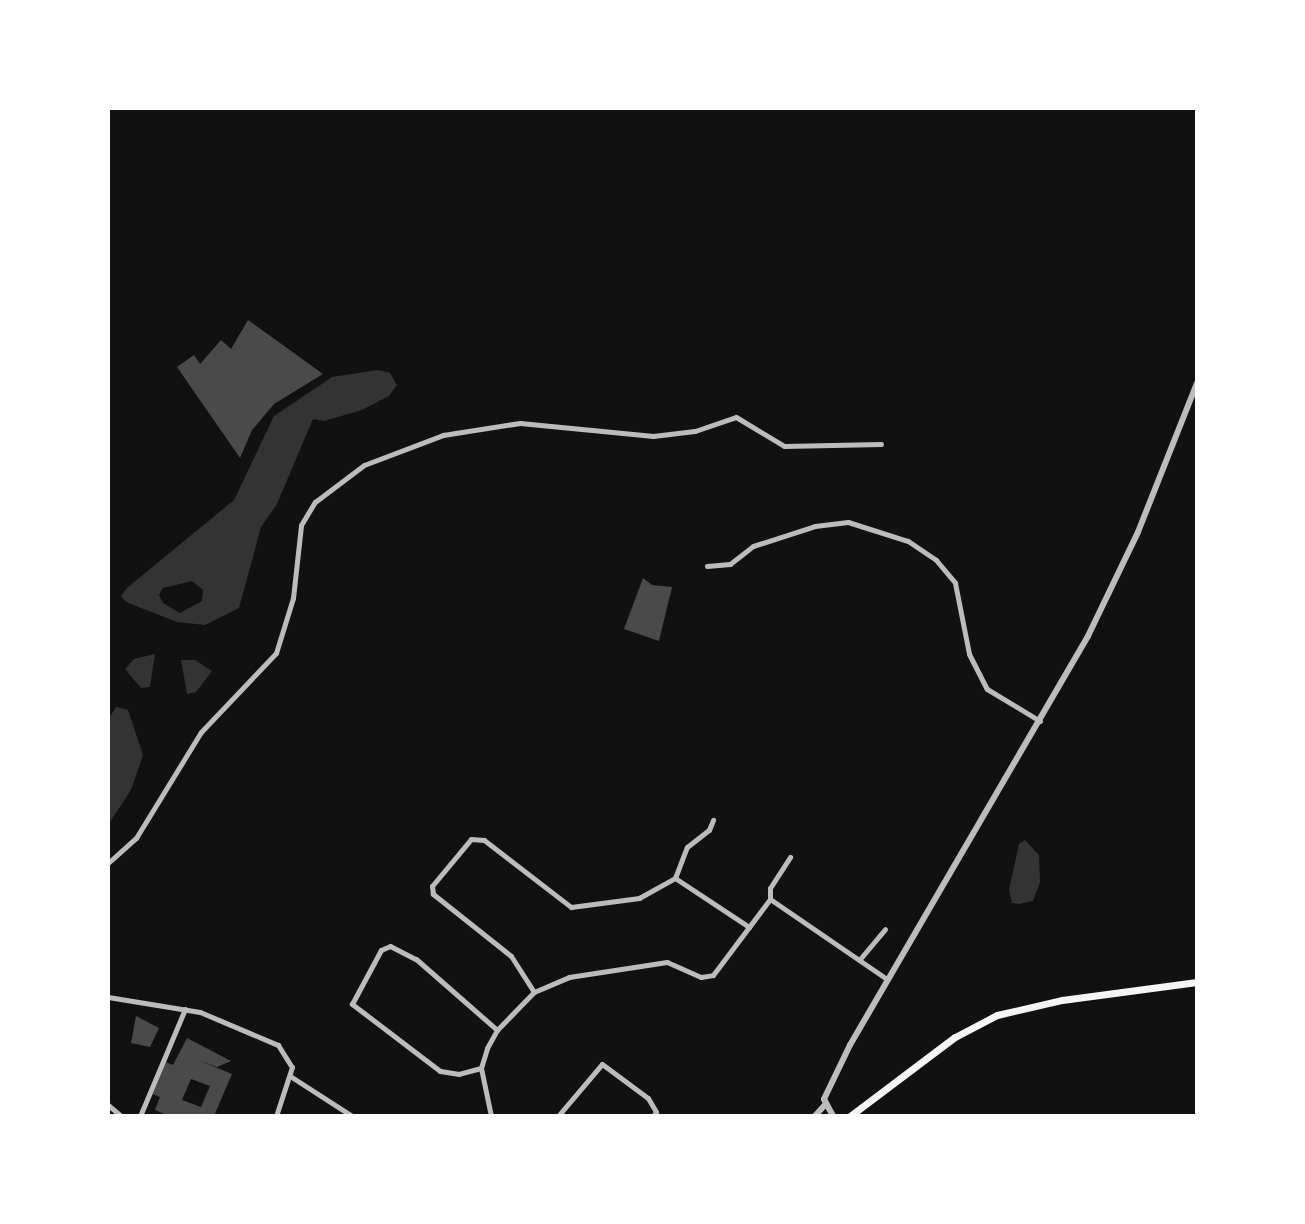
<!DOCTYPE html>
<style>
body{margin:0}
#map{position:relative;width:1305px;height:1224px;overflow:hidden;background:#111;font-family:"IBM Plex Serif",serif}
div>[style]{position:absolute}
.water>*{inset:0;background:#333}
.building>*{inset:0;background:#4a4a4a}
.minor>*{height:5px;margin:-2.5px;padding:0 2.5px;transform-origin:2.5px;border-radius:2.5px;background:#bcbcbc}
.tertiary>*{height:6px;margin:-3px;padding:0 3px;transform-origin:3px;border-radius:3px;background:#bcbcbc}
.secondary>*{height:7px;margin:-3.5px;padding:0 3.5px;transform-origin:3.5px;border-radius:3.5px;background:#f5f5f5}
span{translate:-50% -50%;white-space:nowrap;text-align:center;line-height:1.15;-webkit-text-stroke:6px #fff;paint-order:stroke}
.frame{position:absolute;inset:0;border:110px solid #fff;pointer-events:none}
</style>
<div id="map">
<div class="water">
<i style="clip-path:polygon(evenodd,378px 370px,390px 373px,397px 385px,389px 396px,362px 410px,324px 421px,313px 419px,277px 504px,261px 527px,239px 608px,205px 625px,177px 622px,126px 602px,121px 596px,127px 588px,234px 500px,274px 416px,332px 377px,378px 370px,192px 581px,203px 590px,202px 601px,180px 613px,163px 603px,159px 595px,163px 588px,192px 581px)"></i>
<i style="clip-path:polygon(155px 654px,150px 687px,141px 688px,125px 669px,134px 659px)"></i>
<i style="clip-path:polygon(181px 660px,195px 660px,212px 671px,196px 692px,187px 694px)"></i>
<i style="clip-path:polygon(116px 707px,128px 710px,143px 755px,131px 790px,108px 825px,108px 720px)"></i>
<i style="clip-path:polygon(1025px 840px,1039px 855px,1040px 882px,1033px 901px,1019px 904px,1012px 903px,1009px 890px,1019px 844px)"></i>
</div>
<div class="building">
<i style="clip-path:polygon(248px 320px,323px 374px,274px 404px,252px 430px,240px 458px,177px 367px,194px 355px,200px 364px,221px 340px,231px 349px)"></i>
<i style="clip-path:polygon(643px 578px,652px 585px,672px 587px,659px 641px,624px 629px)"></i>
<i style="clip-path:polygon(136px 1016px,159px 1028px,150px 1047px,131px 1043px)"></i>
<i style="clip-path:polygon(evenodd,187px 1038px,231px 1061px,217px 1067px,196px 1059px,232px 1074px,214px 1116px,169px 1116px,155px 1110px,160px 1097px,153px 1094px,166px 1062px,173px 1065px,187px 1038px,191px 1079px,210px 1086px,201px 1107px,182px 1100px,191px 1079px)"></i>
</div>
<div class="minor">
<i style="left:707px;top:566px;width:23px;rotate:-5deg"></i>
<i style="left:730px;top:564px;width:29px;rotate:-38deg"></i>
<i style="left:753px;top:546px;width:65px;rotate:-17.9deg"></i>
<i style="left:815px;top:526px;width:33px;rotate:-7deg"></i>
<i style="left:848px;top:522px;width:63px;rotate:17.6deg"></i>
<i style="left:908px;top:541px;width:34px;rotate:34deg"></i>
<i style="left:936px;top:560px;width:30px;rotate:50deg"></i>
<i style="left:955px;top:583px;width:72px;rotate:78.8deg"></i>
<i style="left:969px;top:654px;width:39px;rotate:63deg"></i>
<i style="left:987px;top:689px;width:62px;rotate:31.1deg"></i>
<i style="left:108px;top:863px;width:38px;rotate:-42deg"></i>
<i style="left:136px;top:838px;width:124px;rotate:-58.5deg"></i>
<i style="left:201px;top:732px;width:109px;rotate:-46.5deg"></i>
<i style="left:276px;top:653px;width:58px;rotate:-72.8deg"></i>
<i style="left:293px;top:598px;width:73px;rotate:-83.7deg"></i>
<i style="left:301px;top:525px;width:27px;rotate:-59deg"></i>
<i style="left:315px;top:502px;width:61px;rotate:-37.1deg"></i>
<i style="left:364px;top:465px;width:85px;rotate:-20.8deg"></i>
<i style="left:443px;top:435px;width:78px;rotate:-8.9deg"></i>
<i style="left:520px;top:423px;width:134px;rotate:5.6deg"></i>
<i style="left:653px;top:436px;width:42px;rotate:-6.8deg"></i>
<i style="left:695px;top:431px;width:43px;rotate:-18.9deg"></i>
<i style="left:736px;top:417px;width:56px;rotate:31.1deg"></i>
<i style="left:784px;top:446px;width:97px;rotate:-1.2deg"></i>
<i style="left:675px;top:878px;width:33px;rotate:-69deg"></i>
<i style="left:687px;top:847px;width:28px;rotate:-38deg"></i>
<i style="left:709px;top:830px;width:11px;rotate:-68deg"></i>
<i style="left:770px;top:899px;width:11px;rotate:-90deg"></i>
<i style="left:770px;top:888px;width:37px;rotate:-57deg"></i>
<i style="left:860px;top:959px;width:39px;rotate:-50deg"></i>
<i style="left:534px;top:992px;width:43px;rotate:-122.6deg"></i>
<i style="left:511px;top:956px;width:100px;rotate:-141.5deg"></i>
<i style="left:433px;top:894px;width:8px;rotate:-97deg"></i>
<i style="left:432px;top:886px;width:61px;rotate:-50.3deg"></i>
<i style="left:471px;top:839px;width:13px;rotate:4deg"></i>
<i style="left:484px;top:840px;width:110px;rotate:37.6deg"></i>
<i style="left:571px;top:907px;width:69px;rotate:-7.5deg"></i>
<i style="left:639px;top:898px;width:41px;rotate:-29.1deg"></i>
<i style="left:675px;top:878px;width:89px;rotate:33.5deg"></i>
<i style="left:108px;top:997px;width:93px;rotate:9.3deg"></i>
<i style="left:200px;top:1012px;width:85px;rotate:22.9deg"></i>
<i style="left:278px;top:1045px;width:26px;rotate:58deg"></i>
<i style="left:292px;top:1067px;width:52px;rotate:108.1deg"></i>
<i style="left:481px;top:1068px;width:23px;rotate:165deg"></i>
<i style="left:459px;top:1074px;width:19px;rotate:-171deg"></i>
<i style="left:440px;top:1071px;width:111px;rotate:-142.7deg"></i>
<i style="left:352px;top:1004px;width:61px;rotate:-61.8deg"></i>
<i style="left:381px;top:950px;width:10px;rotate:-24deg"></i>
<i style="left:390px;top:946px;width:29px;rotate:27deg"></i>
<i style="left:416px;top:959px;width:108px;rotate:41.2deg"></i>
<i style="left:290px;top:1076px;width:74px;rotate:32.8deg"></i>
<i style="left:108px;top:1105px;width:17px;rotate:40deg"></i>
<i style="left:140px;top:1116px;width:116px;rotate:-67.2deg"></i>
<i style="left:491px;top:1116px;width:49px;rotate:-101.8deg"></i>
<i style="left:481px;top:1068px;width:21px;rotate:-73deg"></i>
<i style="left:487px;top:1048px;width:21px;rotate:-61deg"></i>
<i style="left:497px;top:1030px;width:53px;rotate:-45.8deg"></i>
<i style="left:534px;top:992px;width:38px;rotate:-23deg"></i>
<i style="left:569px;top:977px;width:99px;rotate:-8.7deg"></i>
<i style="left:667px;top:962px;width:37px;rotate:24deg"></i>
<i style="left:701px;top:977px;width:12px;rotate:-9deg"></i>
<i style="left:713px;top:975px;width:95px;rotate:-53.1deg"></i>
<i style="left:770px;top:899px;width:142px;rotate:34.4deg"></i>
<i style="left:558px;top:1116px;width:68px;rotate:-49.8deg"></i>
<i style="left:602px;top:1064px;width:57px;rotate:36.5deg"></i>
<i style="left:648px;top:1098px;width:16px;rotate:60deg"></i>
<i style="left:656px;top:1112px;width:5px;rotate:127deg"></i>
</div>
<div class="tertiary">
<i style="left:815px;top:1116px;width:15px;rotate:-48deg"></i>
<i style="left:833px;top:1116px;width:19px;rotate:-118deg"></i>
<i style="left:824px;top:1099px;width:60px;rotate:-64.3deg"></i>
<i style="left:850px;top:1045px;width:473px;rotate:-59.8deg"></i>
<i style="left:1088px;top:636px;width:115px;rotate:-64.3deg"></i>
<i style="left:1138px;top:532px;width:160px;rotate:-68.4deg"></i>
</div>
<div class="secondary">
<i style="left:850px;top:1116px;width:131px;rotate:-37deg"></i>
<i style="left:955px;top:1037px;width:47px;rotate:-27.6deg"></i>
<i style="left:997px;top:1015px;width:67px;rotate:-13deg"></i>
<i style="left:1062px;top:1000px;width:136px;rotate:-7.6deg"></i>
</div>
<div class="frame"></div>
</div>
